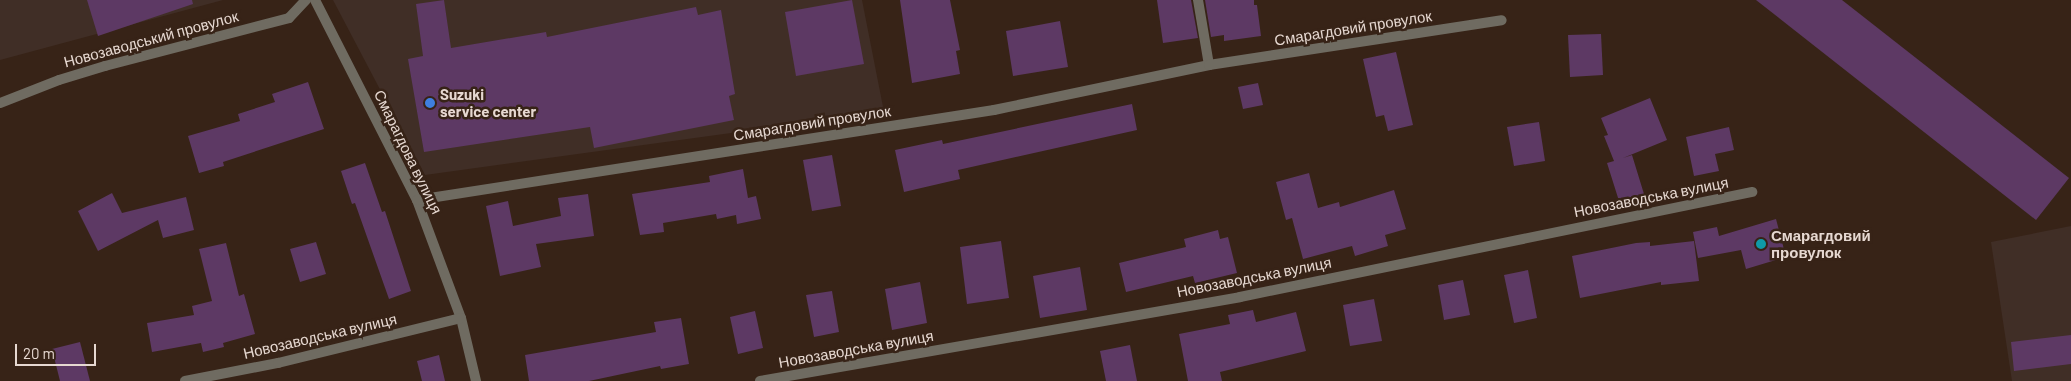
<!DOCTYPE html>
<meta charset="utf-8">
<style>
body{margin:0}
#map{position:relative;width:2071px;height:381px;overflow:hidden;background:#372317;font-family:Barlow,sans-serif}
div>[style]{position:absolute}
.industrial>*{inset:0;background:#402e26}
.building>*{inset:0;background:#5d3964}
.minor>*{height:10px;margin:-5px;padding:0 5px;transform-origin:5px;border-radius:5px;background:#6f6b61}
.dots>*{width:14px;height:14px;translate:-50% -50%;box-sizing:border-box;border:2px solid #372317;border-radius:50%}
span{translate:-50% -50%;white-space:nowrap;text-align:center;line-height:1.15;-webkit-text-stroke:5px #372317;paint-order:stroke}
.street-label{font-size:15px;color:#e6d8d1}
.poi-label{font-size:15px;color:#e6d8d1;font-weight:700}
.left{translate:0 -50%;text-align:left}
.scale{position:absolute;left:15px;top:344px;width:81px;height:22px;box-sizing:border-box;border:2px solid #e6d8d1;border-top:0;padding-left:6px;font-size:15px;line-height:18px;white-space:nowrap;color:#e6d8d1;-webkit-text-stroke:4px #372317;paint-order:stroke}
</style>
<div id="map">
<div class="industrial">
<i style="clip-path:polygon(0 0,223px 0,0 60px)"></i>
<i style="clip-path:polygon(333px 0,862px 0,884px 112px,425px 175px)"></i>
<i style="clip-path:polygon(2071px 226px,2071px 381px,2012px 381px,1991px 242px)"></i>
</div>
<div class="building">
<i style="clip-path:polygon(87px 0,192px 0,193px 4px,98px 36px)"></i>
<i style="clip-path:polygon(444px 0,451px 48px,546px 32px,547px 37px,696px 7px,698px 15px,721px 10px,735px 94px,729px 96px,734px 120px,594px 148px,590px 127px,424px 152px,408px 59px,423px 56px,416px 4px)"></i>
<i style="clip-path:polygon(852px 0,864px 64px,796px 76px,785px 12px)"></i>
<i style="clip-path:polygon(900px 0,950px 0,960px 50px,956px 51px,960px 74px,912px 83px)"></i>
<i style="clip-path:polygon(1157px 0,1191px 0,1198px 38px,1163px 43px)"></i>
<i style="clip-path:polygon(1205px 0,1254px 0,1254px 5px,1257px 5px,1261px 36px,1224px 41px,1224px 35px,1211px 37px)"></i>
<i style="clip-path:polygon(1756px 0,1842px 0,2069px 178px,2036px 220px)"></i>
<i style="clip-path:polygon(1060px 21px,1068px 67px,1013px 76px,1006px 31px)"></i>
<i style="clip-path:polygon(1601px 34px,1603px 75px,1570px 77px,1568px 35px)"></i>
<i style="clip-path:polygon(1396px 52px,1413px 125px,1388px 131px,1384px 115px,1376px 117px,1363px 59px)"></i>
<i style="clip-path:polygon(308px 82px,324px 129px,223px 162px,224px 166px,199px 173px,188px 136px,240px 121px,238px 114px,275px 102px,272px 94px)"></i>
<i style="clip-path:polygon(1258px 83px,1263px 105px,1243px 109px,1238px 87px)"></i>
<i style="clip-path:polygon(1650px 98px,1667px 140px,1623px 158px,1632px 155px,1644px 194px,1619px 201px,1607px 163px,1614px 161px,1604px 136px,1608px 135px,1601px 118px)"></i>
<i style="clip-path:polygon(1132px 104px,1137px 130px,958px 170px,960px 179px,904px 192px,895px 150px,942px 140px,943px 144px)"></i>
<i style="clip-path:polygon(1539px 122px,1545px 161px,1514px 166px,1507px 127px)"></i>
<i style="clip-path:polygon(1729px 127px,1734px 150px,1715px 154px,1719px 171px,1694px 176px,1686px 137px)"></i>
<i style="clip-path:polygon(832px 155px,841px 206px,812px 211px,803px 160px)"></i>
<i style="clip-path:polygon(365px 163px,382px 212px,385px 211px,411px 291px,389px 299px,355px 203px,352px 204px,341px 171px)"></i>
<i style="clip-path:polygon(743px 169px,748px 198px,756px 196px,761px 219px,737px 224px,736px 215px,717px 219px,716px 214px,663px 223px,664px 232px,640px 235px,632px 194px,710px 182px,709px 176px)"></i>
<i style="clip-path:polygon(1309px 173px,1318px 208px,1339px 202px,1340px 207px,1394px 190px,1406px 229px,1385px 235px,1388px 246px,1355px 256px,1352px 246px,1303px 259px,1292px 218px,1286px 220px,1276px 182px)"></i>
<i style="clip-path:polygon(112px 193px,122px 213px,186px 197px,194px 230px,163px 238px,158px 220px,98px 251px,78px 211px)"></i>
<i style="clip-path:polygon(588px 194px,594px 236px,536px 244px,541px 267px,500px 276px,486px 206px,508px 201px,513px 226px,561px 216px,558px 198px)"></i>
<i style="clip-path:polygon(1776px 219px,1786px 257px,1746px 269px,1741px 250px,1698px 258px,1693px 232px,1717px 227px,1719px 236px)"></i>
<i style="clip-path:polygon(1218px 230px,1220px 239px,1228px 237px,1237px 273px,1195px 283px,1193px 276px,1126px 292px,1119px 263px,1186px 247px,1184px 239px)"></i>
<i style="clip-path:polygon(1001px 241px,1009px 298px,967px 304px,960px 247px)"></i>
<i style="clip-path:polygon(1694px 241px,1699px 281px,1661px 285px,1661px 282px,1580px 298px,1572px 256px,1636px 243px,1650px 242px,1650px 246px)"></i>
<i style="clip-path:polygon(316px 242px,326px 274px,300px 282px,290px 249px)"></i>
<i style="clip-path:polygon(226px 243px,239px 296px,244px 294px,255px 334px,223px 343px,224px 347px,203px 352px,201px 343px,152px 352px,147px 323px,194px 315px,192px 306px,212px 301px,199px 249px)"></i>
<i style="clip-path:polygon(1080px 267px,1087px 310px,1040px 318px,1033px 276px)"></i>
<i style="clip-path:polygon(1528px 270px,1537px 318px,1514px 323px,1504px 275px)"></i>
<i style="clip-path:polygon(1463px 280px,1470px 315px,1444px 320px,1438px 285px)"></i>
<i style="clip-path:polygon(920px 282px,927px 323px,892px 330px,885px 289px)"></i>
<i style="clip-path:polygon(832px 291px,839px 332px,814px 337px,806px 295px)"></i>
<i style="clip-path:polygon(1374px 299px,1382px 341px,1350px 346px,1343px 305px)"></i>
<i style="clip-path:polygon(1253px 310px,1256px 322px,1296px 312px,1306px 351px,1220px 372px,1222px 381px,1188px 381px,1179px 334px,1230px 324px,1228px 315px)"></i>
<i style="clip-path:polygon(755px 311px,763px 348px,738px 354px,730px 317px)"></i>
<i style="clip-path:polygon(681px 318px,689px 364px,661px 369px,660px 366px,589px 381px,529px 381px,525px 355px,656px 332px,654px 322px)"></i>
<i style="clip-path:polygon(2071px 335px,2071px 364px,2014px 371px,2011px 342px)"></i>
<i style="clip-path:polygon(80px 342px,90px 381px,60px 381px,52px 349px)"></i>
<i style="clip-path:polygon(1130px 345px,1137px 381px,1106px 381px,1100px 351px)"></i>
<i style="clip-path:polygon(439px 355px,445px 381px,422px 381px,417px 361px)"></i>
</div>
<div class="minor">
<i style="left:315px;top:0;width:225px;rotate:63deg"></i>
<i style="left:417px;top:200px;width:126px;rotate:69.6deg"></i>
<i style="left:461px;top:318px;width:65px;rotate:76.6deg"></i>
<i style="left:1198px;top:0;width:66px;rotate:80.4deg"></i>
<i style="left:0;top:103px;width:63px;rotate:-21.3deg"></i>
<i style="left:59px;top:80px;width:48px;rotate:-16.9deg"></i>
<i style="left:105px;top:66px;width:190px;rotate:-14.6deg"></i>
<i style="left:289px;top:18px;width:25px;rotate:-47deg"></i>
<i style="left:417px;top:200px;width:584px;rotate:-8.87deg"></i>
<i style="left:994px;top:110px;width:220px;rotate:-11.8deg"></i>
<i style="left:1209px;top:65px;width:296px;rotate:-8.7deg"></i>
<i style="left:185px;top:381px;width:95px;rotate:-11deg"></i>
<i style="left:278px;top:363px;width:188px;rotate:-13.8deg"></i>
<i style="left:760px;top:381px;width:487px;rotate:-9.9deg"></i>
<i style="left:1240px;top:297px;width:523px;rotate:-11.59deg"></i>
</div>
<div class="dots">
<i style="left:430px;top:103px;background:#3f7fe0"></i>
<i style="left:1761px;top:244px;background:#0f9aa8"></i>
</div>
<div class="street-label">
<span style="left:1353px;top:28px;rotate:-9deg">Смарагдовий провулок</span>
<span style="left:151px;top:39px;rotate:-15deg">Новозаводський провулок</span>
<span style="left:812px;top:123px;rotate:-9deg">Смарагдовий провулок</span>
<span style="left:408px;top:152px;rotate:64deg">Смарагдова вулиця</span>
<span style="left:1651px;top:197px;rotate:-11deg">Новозаводська вулиця</span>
<span style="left:1254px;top:277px;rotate:-11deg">Новозаводська вулиця</span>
<span style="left:320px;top:336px;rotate:-13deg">Новозаводська вулиця</span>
<span style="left:856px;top:349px;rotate:-10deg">Новозаводська вулиця</span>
</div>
<div class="poi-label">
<span class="left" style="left:440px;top:103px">Suzuki<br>service center</span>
<span class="left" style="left:1771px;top:244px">Смарагдовий<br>провулок</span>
</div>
<div class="scale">20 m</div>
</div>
